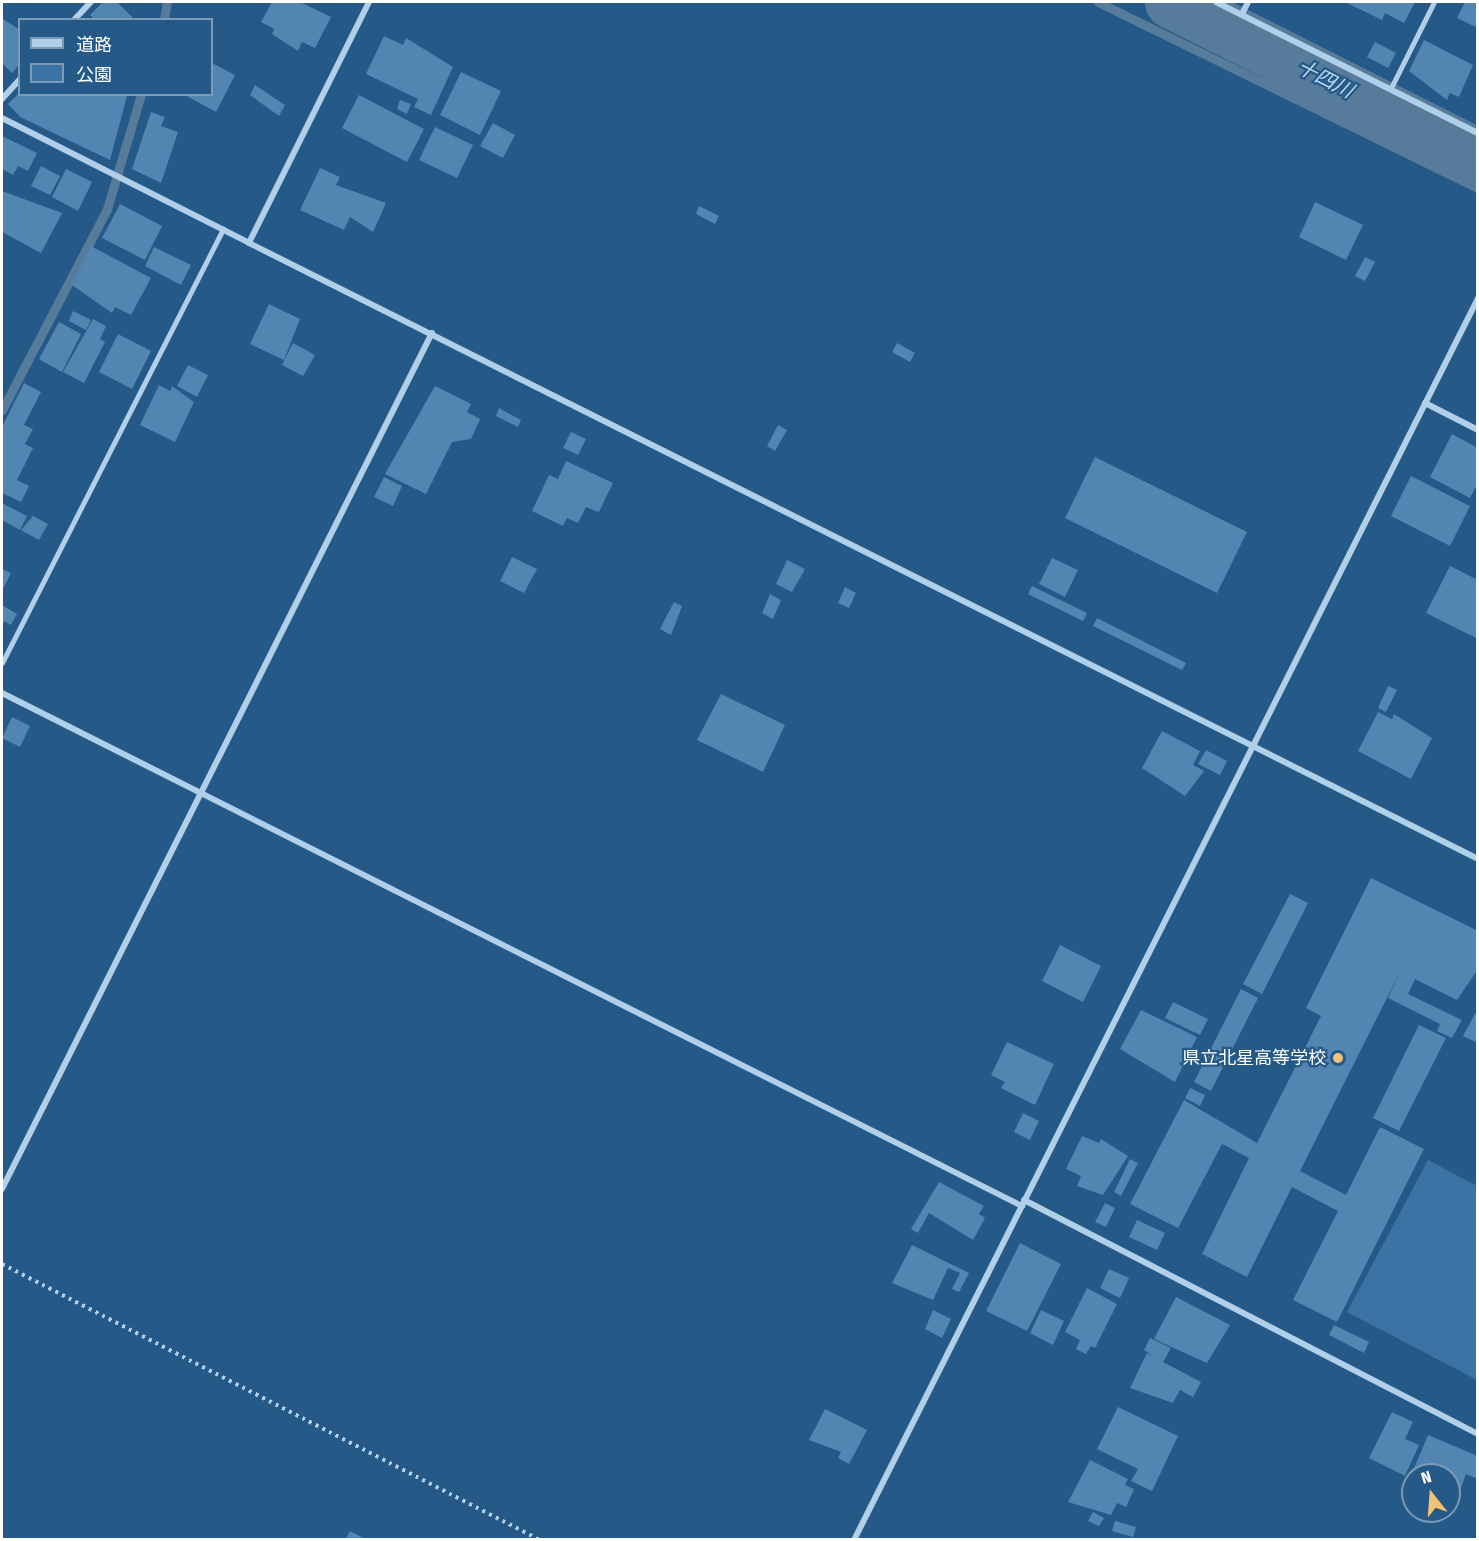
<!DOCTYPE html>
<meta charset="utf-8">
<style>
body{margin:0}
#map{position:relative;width:1479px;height:1541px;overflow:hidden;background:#255987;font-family:"Fira Sans Condensed","Noto Sans JP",sans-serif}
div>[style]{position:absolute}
.green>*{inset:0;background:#3a73a4}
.stream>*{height:9px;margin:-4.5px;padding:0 4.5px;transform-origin:4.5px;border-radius:4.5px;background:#577b9b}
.river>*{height:54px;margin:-27px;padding:0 27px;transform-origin:27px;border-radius:27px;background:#577b9b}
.building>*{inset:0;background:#5285b1}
.path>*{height:4px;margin-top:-2px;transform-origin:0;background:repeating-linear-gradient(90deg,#b1cfe9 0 3px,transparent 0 7.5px)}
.service>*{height:4.5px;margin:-2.25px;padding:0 2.25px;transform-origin:2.25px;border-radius:2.25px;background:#b1cfe9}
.minor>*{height:6px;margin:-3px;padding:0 3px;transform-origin:3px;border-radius:3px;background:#b1cfe9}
.dots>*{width:16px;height:16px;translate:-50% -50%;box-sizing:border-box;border:3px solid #255987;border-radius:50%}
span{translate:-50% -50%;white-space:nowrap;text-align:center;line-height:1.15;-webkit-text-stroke:4.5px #255987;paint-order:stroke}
.poi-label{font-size:18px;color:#fff}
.right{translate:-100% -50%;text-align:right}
.water-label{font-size:20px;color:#bcd9f0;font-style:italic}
.frame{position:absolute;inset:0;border:3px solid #fff;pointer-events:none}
.legend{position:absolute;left:18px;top:18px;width:195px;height:78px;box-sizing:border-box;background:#255987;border:2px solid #7c9bb7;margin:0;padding:8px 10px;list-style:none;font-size:18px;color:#fff}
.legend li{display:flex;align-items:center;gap:12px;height:30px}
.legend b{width:30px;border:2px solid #7c9bb7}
.north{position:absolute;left:1401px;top:1463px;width:60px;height:60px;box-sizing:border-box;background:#255987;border:2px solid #7c9bb7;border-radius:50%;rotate:343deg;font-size:16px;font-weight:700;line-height:24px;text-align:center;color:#fff}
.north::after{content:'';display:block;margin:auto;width:21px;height:27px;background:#f2c375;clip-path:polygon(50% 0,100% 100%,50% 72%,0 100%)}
</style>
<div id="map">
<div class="green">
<i style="clip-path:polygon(1428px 1160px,1477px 1186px,1477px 1380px,1347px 1312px)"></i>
</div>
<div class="stream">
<i style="left:1098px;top:2px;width:423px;rotate:26.1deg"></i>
<i style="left:164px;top:20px;width:18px;rotate:-81deg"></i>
<i style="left:2px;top:410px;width:227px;rotate:-62.4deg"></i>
<i style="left:107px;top:209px;width:120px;rotate:-73.5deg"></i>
</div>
<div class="river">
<i style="left:1172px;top:2px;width:343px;rotate:26.7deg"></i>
</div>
<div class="building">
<i style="clip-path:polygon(103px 2px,117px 2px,135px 20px,95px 20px,90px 15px)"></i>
<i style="clip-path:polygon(272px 2px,300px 2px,331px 17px,315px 48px,302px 42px,298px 51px,272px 34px,274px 29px,261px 22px)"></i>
<i style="clip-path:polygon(1345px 2px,1415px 2px,1404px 23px,1385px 13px,1382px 20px)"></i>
<i style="clip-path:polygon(1465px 2px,1478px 2px,1478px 28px,1457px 18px)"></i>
<i style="clip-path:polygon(3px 19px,20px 30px,20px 64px,12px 73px,2px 63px)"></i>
<i style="clip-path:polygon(384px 36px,403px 45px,406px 38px,453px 67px,431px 115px,414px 107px,418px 99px,366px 74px)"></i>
<i style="clip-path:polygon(1424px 40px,1473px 65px,1459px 97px,1450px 93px,1447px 100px,1409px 71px)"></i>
<i style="clip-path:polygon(1375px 42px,1396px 53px,1388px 68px,1367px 57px)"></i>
<i style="clip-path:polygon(212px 63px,235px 75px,216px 112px,183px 94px,212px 94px)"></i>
<i style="clip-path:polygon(461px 72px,501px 91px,480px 135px,440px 115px)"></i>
<i style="clip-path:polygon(255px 85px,285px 105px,279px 116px,250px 95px)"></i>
<i style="clip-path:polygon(20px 92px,127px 96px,110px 160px,20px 117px,8px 104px)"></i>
<i style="clip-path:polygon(359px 95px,424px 129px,407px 162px,342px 128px)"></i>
<i style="clip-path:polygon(400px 100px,411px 104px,407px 114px,397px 109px)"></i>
<i style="clip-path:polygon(151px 112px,165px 117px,161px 126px,178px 132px,161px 183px,132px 169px)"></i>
<i style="clip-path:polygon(493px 123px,515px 135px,503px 158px,480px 146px)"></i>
<i style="clip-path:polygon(435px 127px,473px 145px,457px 178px,419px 160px)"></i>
<i style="clip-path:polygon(2px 136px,37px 153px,28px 171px,18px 166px,13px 175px,2px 169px)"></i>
<i style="clip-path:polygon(41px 166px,60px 176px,50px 195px,31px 186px)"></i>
<i style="clip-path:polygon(320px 168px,340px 177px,336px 185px,386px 203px,373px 232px,350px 217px,344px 230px,300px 210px)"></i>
<i style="clip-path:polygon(66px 169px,92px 182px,78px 211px,52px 197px)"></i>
<i style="clip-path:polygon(2px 191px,62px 213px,41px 253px,2px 232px)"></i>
<i style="clip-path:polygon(1315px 202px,1363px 225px,1346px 260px,1299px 237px)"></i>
<i style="clip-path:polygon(120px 204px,162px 226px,145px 260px,102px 238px)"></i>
<i style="clip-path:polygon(699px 206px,719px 216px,715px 224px,696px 214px)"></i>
<i style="clip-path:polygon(91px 246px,151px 278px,131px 315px,115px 307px,112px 313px,72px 285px)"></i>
<i style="clip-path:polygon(154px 247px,191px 265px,181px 285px,145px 266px)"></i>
<i style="clip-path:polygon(1365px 257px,1375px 262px,1365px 281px,1355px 276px)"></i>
<i style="clip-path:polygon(269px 304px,300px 319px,284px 360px,250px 344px)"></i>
<i style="clip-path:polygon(73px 311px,91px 320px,86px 330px,69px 321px)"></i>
<i style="clip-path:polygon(93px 319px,106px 326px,100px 339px,105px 342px,84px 383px,63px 372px)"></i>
<i style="clip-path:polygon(59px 322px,81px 334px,62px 372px,39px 359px)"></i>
<i style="clip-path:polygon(118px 334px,151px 351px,132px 389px,99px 372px)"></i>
<i style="clip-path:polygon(293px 343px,315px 355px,303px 376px,282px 365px)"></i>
<i style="clip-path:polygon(897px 343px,915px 353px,910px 362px,892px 352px)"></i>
<i style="clip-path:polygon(188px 365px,208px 375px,197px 397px,177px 386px)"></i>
<i style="clip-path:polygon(24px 383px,41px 392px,24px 425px,33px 429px,25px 444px,33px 448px,17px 480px,29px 486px,21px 502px,2px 493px,2px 427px)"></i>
<i style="clip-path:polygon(159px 385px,170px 391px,172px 386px,194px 402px,175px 442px,140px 425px)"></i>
<i style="clip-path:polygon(435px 386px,471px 404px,467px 412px,480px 419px,471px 439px,452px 442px,426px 494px,385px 474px)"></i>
<i style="clip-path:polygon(499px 408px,521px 420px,518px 427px,496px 416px)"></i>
<i style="clip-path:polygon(778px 425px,787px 430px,775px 451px,767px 446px)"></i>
<i style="clip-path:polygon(571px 432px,586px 439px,578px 455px,563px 448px)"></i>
<i style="clip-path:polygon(1452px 434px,1478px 448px,1478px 483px,1470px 498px,1430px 477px)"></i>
<i style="clip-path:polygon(1095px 457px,1247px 532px,1217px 593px,1065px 518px)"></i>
<i style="clip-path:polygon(566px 461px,613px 483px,599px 512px,586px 507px,578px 523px,567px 518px,563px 526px,532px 511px,549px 475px,558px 479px)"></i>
<i style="clip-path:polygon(1411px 476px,1470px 506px,1450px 546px,1391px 516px)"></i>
<i style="clip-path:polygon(384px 477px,402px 486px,393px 506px,374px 497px)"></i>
<i style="clip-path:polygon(2px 503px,27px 516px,20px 530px,2px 520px)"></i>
<i style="clip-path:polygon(33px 516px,48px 524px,39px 540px,21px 530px)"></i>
<i style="clip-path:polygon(512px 557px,537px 569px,524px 593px,500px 581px)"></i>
<i style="clip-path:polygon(1052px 558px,1078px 570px,1065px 597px,1039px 584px)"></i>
<i style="clip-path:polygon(787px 560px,805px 569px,792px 592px,776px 584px)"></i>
<i style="clip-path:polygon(1450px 566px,1478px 580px,1478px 639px,1426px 613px)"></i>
<i style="clip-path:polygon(2px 569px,11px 573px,2px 591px)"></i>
<i style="clip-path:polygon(1032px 586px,1087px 613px,1083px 621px,1028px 594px)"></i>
<i style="clip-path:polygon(845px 587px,856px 593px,849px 608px,838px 603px)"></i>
<i style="clip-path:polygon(770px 594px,781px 600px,773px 619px,762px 613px)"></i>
<i style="clip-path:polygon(674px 602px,682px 606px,671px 635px,660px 629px)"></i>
<i style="clip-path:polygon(2px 605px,17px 614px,11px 625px,4px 621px,2px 627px)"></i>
<i style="clip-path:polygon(1097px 618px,1186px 663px,1182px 670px,1093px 626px)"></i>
<i style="clip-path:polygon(1388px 686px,1397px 690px,1386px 712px,1378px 708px)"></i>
<i style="clip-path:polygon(721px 694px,785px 725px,763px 772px,697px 740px)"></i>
<i style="clip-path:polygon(1378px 712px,1392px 719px,1394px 714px,1432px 738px,1411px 779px,1358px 751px)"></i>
<i style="clip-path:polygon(12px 717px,30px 726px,20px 747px,2px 738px)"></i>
<i style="clip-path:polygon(1162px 731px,1200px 751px,1193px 765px,1204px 771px,1185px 796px,1142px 768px)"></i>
<i style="clip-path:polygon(1206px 750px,1227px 761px,1220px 775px,1198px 764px)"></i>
<i style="clip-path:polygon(1371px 878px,1478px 931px,1478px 969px,1457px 1000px,1415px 979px,1408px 994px,1462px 1020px,1452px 1038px,1437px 1031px,1440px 1024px,1388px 998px,1400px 972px,1300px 1171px,1346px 1195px,1380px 1127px,1424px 1149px,1337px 1322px,1293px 1300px,1338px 1211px,1292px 1187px,1247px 1277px,1202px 1254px,1249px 1158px,1222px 1144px,1178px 1228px,1130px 1204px,1184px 1100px,1257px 1143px,1321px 1016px,1306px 1008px)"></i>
<i style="clip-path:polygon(1290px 894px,1308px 903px,1262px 994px,1243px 984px)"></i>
<i style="clip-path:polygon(1060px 945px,1101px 966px,1083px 1002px,1042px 981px)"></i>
<i style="clip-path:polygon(1241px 989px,1258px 998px,1211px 1091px,1194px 1082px)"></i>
<i style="clip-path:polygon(1173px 1002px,1208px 1019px,1200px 1035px,1165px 1018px)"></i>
<i style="clip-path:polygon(1478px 1008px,1478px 1043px,1463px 1036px)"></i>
<i style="clip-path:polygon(1141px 1010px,1197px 1037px,1175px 1082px,1120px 1049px)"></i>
<i style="clip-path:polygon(1419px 1025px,1446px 1038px,1399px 1131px,1373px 1118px)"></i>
<i style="clip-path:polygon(1007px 1042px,1054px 1064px,1035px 1105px,1001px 1088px,1005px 1082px,991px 1075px)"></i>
<i style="clip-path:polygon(1190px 1088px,1205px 1095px,1200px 1106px,1185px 1098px)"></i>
<i style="clip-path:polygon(1023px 1113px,1039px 1121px,1030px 1140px,1014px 1132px)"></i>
<i style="clip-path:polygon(1082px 1136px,1099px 1143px,1101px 1139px,1128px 1156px,1103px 1195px,1077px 1186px,1081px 1176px,1066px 1169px)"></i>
<i style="clip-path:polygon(1130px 1159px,1138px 1163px,1121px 1196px,1114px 1192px)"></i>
<i style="clip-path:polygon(939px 1182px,984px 1206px,979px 1214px,985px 1218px,973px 1240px,929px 1213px,918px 1233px,911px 1229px)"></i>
<i style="clip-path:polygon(1105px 1203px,1115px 1208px,1106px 1227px,1095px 1222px)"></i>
<i style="clip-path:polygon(1137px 1220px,1165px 1233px,1157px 1250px,1129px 1237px)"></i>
<i style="clip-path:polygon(1020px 1243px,1061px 1264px,1027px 1331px,986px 1311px)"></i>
<i style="clip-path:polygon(912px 1245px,969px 1273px,959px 1292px,952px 1289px,960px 1273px,948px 1268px,933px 1300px,892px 1283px)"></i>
<i style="clip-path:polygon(1109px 1269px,1129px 1278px,1120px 1298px,1100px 1288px)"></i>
<i style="clip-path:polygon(1087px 1288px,1117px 1304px,1095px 1348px,1091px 1346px,1086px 1354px,1076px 1349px,1080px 1340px,1065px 1332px)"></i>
<i style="clip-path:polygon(1176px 1297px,1230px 1325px,1207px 1363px,1154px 1339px)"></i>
<i style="clip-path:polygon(933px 1310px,951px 1319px,942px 1338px,925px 1329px)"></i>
<i style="clip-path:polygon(1041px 1310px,1064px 1321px,1053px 1345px,1030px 1333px)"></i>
<i style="clip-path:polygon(1334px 1325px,1369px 1342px,1364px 1353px,1329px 1335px)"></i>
<i style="clip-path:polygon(1150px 1338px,1171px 1348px,1163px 1362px,1201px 1382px,1193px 1397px,1180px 1390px,1173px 1403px,1130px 1388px,1147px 1353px,1155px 1357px,1144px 1350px)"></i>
<i style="clip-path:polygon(1118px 1407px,1178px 1436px,1152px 1491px,1131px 1481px,1138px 1469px,1097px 1449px)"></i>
<i style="clip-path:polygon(825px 1409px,867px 1430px,849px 1464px,838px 1458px,841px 1452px,809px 1440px)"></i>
<i style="clip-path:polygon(1392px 1412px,1413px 1422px,1405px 1439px,1419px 1445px,1405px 1476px,1369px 1458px)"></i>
<i style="clip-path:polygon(1428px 1435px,1478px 1456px,1478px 1479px,1466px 1474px,1459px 1493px,1449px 1488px,1449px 1475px,1412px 1473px)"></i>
<i style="clip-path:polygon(1090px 1460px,1128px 1479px,1125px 1485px,1134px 1489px,1126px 1507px,1117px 1503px,1111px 1515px,1068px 1502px)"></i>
<i style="clip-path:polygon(1093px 1512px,1104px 1518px,1099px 1526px,1088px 1521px)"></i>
<i style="clip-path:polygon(1115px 1521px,1136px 1527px,1133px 1537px,1112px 1531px)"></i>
<i style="clip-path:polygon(350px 1531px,367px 1540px,345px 1540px)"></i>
</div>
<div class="path">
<i style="left:2px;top:1264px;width:605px;rotate:27.16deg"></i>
</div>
<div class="service">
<i style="left:1391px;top:88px;width:96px;rotate:-63.4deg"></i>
<i style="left:2px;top:663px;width:487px;rotate:-63deg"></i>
</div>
<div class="minor">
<i style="left:369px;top:2px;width:269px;rotate:116.5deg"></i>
<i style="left:249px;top:243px;width:1375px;rotate:26.62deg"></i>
<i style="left:1216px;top:2px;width:293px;rotate:26.6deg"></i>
<i style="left:1242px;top:14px;width:13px;rotate:-63deg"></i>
<i style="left:74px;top:20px;width:25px;rotate:-47deg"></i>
<i style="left:2px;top:99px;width:27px;rotate:-48deg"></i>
<i style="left:2px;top:118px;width:277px;rotate:26.8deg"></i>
<i style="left:1425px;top:403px;width:59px;rotate:27deg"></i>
<i style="left:2px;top:693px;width:1142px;rotate:26.7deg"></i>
<i style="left:2px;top:1189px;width:958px;rotate:-63.33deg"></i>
<i style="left:1024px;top:1200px;width:511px;rotate:27.27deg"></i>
<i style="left:854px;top:1540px;width:1390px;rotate:-63.32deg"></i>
</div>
<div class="dots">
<i style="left:1338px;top:1058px;background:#f2c375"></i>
</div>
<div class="poi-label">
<span class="right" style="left:1326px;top:1058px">県立北星高等学校</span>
</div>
<div class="water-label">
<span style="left:1325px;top:79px;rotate:27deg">十四川</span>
</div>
<div class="frame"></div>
<ul class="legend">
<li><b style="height:8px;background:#b1cfe9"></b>道路</li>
<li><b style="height:16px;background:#3a73a4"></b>公園</li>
</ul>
<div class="north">N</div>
</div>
